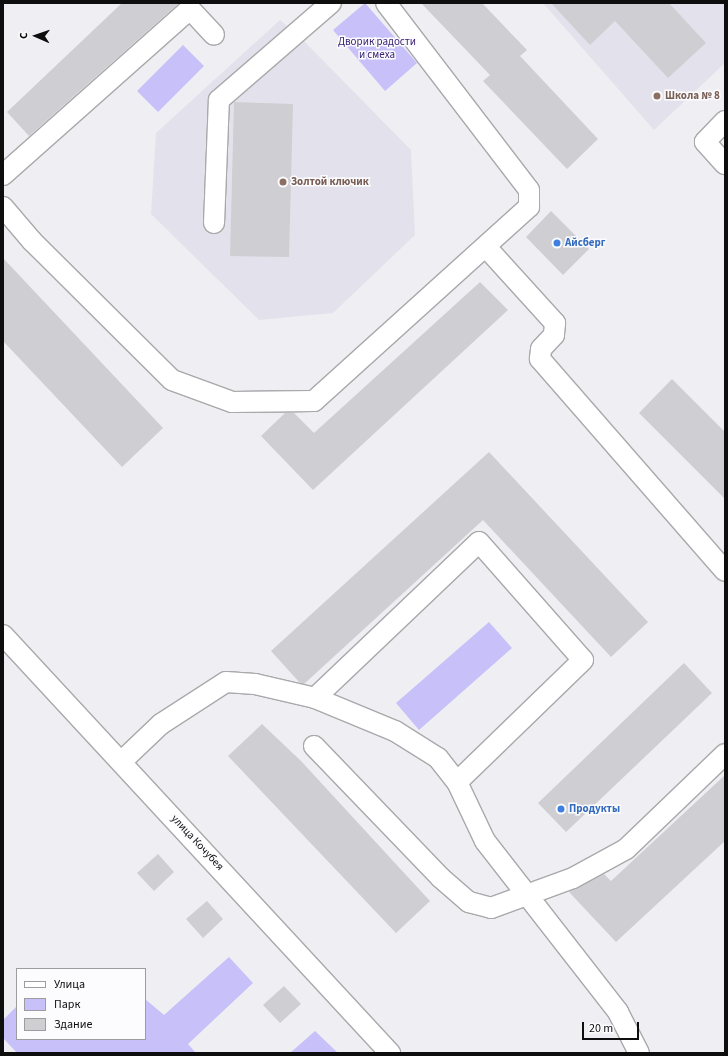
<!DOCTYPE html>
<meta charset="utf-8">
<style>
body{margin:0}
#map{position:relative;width:728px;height:1056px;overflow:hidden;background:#efeef2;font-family:"Source Sans 3",sans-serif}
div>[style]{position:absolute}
.built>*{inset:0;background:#e3e2ec}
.green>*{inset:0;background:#c7c0f9}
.building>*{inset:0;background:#cfced2}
.roads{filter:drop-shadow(1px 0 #a9a9ac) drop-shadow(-1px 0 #a9a9ac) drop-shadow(0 1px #a9a9ac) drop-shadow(0 -1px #a9a9ac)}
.minor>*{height:20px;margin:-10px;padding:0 10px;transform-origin:10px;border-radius:10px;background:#fff}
.dots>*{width:11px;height:11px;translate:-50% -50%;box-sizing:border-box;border:2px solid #fcfcff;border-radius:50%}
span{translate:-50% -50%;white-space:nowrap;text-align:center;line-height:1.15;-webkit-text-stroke:3px #fcfcff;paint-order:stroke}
.park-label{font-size:11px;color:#361d70}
.education-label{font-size:11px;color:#785e54;font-weight:700}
.left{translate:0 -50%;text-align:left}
.shop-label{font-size:11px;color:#366cbe;font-weight:700}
.street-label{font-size:11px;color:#0e0e0f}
.frame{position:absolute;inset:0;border:4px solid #0e0e0f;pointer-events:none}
.legend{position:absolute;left:16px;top:968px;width:130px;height:72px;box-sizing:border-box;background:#fcfcff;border:1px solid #9d9d9f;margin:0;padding:5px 7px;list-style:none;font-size:12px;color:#0e0e0f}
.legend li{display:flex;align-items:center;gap:8px;height:20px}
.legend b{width:20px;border:1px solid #9d9d9f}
.north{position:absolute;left:16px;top:16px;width:40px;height:40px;-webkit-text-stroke:3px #fcfcff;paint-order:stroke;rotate:272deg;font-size:11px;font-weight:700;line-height:16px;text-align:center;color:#0e0e0f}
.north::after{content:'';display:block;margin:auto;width:14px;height:18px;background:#0e0e0f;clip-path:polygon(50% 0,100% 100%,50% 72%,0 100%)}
.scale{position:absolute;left:582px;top:1022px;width:57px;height:18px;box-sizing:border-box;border:2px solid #0e0e0f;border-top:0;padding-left:5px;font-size:12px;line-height:14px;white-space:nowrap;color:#0e0e0f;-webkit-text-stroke:3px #fcfcff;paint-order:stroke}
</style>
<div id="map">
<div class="built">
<i style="clip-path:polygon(543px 3px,725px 3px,725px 63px,654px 130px)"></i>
<i style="clip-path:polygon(280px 20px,296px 33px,411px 150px,415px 235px,333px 313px,259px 320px,151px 214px,156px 133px)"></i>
</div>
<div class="green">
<i style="clip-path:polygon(365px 3px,417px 63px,385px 91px,333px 30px)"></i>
<i style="clip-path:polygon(183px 45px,204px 66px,158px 112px,137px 91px)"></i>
<i style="clip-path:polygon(489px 622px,512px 648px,419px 730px,396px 703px)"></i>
<i style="clip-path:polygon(229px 957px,253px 983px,188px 1044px,196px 1053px,17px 1053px,3px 1038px,3px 1020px,17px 1006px,17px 1039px,145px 1039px,145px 999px,164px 1015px)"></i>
<i style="clip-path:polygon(315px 1031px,338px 1053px,290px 1053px)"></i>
</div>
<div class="building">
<i style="clip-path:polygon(122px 3px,179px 3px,29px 136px,7px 112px)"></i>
<i style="clip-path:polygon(421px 3px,482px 3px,527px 50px,520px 56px,598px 139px,567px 169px,483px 81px,490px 75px)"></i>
<i style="clip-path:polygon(551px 3px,669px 3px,706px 43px,668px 78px,615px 21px,590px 45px)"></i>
<i style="clip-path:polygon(234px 102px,293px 104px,289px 257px,230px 256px)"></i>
<i style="clip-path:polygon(551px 211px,589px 249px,563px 275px,526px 237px)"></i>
<i style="clip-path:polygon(3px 258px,163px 428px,122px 467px,3px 341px)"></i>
<i style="clip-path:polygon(480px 282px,508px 310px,313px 490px,261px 436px,285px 413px,294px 413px,314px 433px)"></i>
<i style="clip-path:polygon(672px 379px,725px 432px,725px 499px,639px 413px)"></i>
<i style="clip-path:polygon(489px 452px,648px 622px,611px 657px,483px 520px,304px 684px,300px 683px,271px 651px)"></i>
<i style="clip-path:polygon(684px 663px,712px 693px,566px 832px,538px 803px)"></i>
<i style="clip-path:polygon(262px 724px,301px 761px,430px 901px,396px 933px,228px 756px)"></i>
<i style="clip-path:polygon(725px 775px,725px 841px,616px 942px,569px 892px,604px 874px,611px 881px)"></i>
<i style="clip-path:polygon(158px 854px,174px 872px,154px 891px,137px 873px)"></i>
<i style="clip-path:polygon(207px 901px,223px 919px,203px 938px,186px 919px)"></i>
<i style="clip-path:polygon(284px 986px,301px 1004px,280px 1023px,263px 1005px)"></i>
</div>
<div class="roads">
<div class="minor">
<i style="left:725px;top:121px;width:29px;rotate:134deg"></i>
<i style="left:705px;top:142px;width:30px;rotate:48deg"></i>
<i style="left:3px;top:175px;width:250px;rotate:-41.6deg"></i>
<i style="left:190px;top:9px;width:35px;rotate:47deg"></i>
<i style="left:3px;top:207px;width:45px;rotate:49.5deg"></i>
<i style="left:32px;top:241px;width:197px;rotate:44.8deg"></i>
<i style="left:172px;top:380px;width:64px;rotate:20.1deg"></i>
<i style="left:232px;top:402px;width:82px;rotate:-0.7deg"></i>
<i style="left:314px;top:401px;width:290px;rotate:-42.1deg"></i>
<i style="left:529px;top:207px;width:17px;rotate:-90deg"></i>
<i style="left:529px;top:190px;width:235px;rotate:-127.4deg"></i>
<i style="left:214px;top:223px;width:123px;rotate:-87.7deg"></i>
<i style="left:219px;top:100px;width:148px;rotate:-40.9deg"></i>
<i style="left:486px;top:247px;width:103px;rotate:47.8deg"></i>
<i style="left:555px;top:323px;width:12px;rotate:95deg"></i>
<i style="left:554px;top:335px;width:19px;rotate:133deg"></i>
<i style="left:541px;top:349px;width:10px;rotate:96deg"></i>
<i style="left:540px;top:359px;width:281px;rotate:48.9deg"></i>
<i style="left:3px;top:635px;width:570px;rotate:47.21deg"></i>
<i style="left:315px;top:698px;width:87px;rotate:22.4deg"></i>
<i style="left:395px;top:731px;width:51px;rotate:32.1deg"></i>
<i style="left:438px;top:758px;width:31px;rotate:52deg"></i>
<i style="left:314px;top:746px;width:183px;rotate:46.1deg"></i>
<i style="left:441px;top:878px;width:37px;rotate:41deg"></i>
<i style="left:469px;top:902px;width:23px;rotate:15deg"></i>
<i style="left:491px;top:908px;width:87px;rotate:-20.1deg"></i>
<i style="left:573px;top:878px;width:60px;rotate:-28.7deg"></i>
<i style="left:626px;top:849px;width:137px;rotate:-43.8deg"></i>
<i style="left:122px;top:761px;width:54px;rotate:-43.5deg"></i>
<i style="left:161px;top:724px;width:77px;rotate:-32.9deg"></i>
<i style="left:226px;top:682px;width:29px;rotate:4deg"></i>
<i style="left:255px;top:684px;width:62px;rotate:13.1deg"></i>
<i style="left:315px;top:698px;width:226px;rotate:-43.6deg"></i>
<i style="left:479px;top:542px;width:157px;rotate:48.6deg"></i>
<i style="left:583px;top:660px;width:175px;rotate:135.9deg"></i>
<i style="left:457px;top:782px;width:65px;rotate:64.6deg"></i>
<i style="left:485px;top:841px;width:217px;rotate:52.1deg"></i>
<i style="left:618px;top:1012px;width:46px;rotate:62.9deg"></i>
</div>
</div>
<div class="dots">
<i style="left:657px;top:96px;background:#8d6e63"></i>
<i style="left:283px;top:182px;background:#8d6e63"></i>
<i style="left:557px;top:243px;background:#3f7fe0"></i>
<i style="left:561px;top:809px;background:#3f7fe0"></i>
</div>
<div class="park-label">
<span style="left:377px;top:49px">Дворик радости<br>и смеха</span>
</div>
<div class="education-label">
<span class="left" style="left:665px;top:96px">Школа № 8</span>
<span class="left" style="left:291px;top:182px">Золтой ключик</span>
</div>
<div class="shop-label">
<span class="left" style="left:565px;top:243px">Айсберг</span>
<span class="left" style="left:569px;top:809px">Продукты</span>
</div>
<div class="street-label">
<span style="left:197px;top:843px;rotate:47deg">улица Кочубея</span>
</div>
<div class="frame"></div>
<ul class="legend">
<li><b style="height:5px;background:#fff"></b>Улица</li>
<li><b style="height:11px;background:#c7c0f9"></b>Парк</li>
<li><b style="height:11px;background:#cfced2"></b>Здание</li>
</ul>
<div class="north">С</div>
<div class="scale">20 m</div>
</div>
